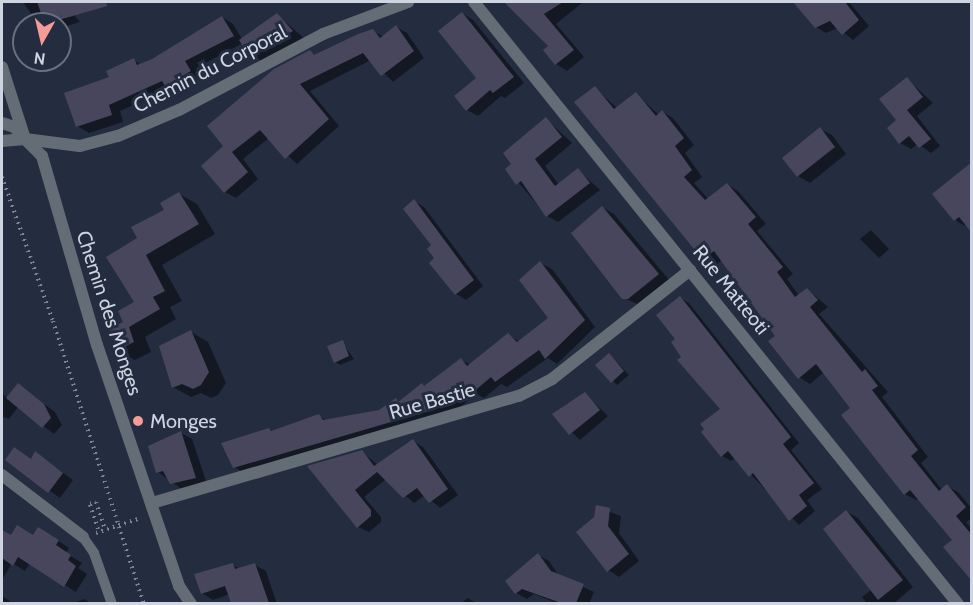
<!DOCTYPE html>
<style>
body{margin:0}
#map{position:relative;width:973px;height:605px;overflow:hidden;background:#242d40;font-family:Cabin,sans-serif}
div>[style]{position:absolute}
.shadow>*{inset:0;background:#0007}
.building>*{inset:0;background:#48465c}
.path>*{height:4px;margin-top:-2px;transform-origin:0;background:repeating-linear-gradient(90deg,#7d8493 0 1.5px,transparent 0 6px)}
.service>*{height:10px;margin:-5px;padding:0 5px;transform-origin:5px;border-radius:5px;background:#646d75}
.minor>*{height:12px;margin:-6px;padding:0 6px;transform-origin:6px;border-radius:6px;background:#646d75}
.tertiary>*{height:12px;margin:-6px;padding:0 6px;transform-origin:6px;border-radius:6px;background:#646d75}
.dots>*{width:16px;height:16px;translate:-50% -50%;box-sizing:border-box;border:3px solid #242d40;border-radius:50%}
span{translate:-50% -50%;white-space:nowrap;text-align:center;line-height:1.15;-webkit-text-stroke:6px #242d40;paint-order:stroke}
.street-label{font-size:20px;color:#ced4e0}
.poi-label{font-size:20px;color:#ced4e0}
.left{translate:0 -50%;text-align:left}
.frame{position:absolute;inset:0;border:3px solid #ced4e0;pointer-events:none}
.north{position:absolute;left:12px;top:12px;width:60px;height:60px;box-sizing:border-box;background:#242d40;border:2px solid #687080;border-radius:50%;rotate:188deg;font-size:16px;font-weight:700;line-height:24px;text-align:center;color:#ced4e0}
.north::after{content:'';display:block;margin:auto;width:21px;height:27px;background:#f59c96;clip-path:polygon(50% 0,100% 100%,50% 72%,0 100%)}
</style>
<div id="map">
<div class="shadow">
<i style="clip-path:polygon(23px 2px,64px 2px,80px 22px,60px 28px,60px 24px,44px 24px,34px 18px)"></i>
<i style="clip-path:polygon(507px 2px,583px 2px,556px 24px,584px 57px,567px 71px,556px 64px,545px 50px,550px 46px)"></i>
<i style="clip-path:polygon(799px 2px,849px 2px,869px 26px,853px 40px,838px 28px,826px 33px,816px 27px,796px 3px)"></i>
<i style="clip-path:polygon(462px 13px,473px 20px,524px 83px,505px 98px,501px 96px,478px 116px,467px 110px,478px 79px)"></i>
<i style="clip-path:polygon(277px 15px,304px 38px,262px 61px,250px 55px,243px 43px,196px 68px,202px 78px,178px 91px,172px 88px,120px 111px,123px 122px,89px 133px,77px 126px,111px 78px,134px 60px,141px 65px,152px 60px,222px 17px,233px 24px,242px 39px)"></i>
<i style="clip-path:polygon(396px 27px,407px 33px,424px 58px,393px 82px,371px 60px,310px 91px,339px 126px,297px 164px,269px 138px,243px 159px,258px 179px,236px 198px,225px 192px,225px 146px,310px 52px,316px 56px,373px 31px,384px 37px)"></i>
<i style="clip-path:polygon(907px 79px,933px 103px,917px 116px,940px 146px,931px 153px,918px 144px,911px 149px,900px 143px,898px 120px)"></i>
<i style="clip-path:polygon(595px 88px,617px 108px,636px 94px,659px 115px,663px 112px,673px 118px,694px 145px,685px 153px,702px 177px,694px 183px,708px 199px,727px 184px,738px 191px,766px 224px,757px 231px,793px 274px,787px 279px,799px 296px,807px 289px,828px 307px,819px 314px,888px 392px,882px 397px,928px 457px,921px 463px,942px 490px,947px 486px,958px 492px,972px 509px,972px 518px,966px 522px,972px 529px,972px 579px,954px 540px,919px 498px,916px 500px,905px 494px,852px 408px,824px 372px,810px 384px,799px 377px,777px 336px,722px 260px,715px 266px,704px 259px,576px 102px)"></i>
<i style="clip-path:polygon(546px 119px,572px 143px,545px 166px,559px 185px,578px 170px,600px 190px,558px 222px,547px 216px,507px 169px)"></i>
<i style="clip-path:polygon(820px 129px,832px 135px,846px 154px,810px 183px,798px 176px,784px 158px)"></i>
<i style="clip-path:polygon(972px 164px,966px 224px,965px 226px,955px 220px)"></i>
<i style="clip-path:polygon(179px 194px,197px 204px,215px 234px,162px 265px,182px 301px,170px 307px,176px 319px,145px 337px,151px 352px,135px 360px,117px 350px,136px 302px,139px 239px)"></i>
<i style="clip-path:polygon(414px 201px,424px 207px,483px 286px,466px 300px,456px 294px,431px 263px,436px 258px,433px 245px)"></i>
<i style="clip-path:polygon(603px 208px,614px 214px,670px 281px,640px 305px,623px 298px)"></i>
<i style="clip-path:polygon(871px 230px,889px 249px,879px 258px,860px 239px)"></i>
<i style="clip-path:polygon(540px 263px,552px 269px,595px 327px,557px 364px,548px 358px,507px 387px,501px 384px,484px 398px,477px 394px,451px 414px,246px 474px,234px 467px,269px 429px,274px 432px,319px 416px,327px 421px,380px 412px,426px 387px,461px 360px,471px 365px,508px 335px,520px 342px,550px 318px)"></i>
<i style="clip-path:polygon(680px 298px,689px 303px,799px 443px,791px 450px,822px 489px,807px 500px,815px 511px,799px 525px,735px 458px,731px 461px,722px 456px,702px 425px,722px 409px,683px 357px,677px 339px)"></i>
<i style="clip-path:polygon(191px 332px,208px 342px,226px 383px,218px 395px,211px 398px,201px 393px,191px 397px,173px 387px)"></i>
<i style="clip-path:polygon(342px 342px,354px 359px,340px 365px,335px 362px)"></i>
<i style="clip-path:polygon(610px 355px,629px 375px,617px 385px,597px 365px)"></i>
<i style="clip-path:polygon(18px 385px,55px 412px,62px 425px,54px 434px,18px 407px,9px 419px,4px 417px,2px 420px,2px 393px,7px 398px)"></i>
<i style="clip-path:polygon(585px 394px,608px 416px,580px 440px,554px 415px)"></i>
<i style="clip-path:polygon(181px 433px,192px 439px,207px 484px,183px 490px,158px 472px)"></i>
<i style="clip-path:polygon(413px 441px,423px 447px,458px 495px,440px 508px,425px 495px,414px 503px,386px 479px,364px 497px,381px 517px,381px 522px,369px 532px,358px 527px,310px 467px,362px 452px,378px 465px)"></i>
<i style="clip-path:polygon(15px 449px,32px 460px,36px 453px,73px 480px,60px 498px,7px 460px)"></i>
<i style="clip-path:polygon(597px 507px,621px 516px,619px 533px,639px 561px,619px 577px,608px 570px,595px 518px)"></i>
<i style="clip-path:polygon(847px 512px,858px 518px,913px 587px,893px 604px,867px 604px,862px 597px,871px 590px)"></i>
<i style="clip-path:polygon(2px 531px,12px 537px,50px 535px,69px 548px,66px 553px,82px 563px,78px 568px,87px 574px,76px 592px,30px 563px,25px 571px,12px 563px,2px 580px)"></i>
<i style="clip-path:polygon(538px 555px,549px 561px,559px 576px,594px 592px,589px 604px,559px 604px,534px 594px,527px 599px,516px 593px)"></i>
<i style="clip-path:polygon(233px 565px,240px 569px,255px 565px,266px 571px,277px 604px,233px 604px,230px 594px,213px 600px,202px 593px)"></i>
<i style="clip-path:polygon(2px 596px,8px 600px,13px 604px,2px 604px)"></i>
<i style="clip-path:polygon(468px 598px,478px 604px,460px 604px)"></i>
<i style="clip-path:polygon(85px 599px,91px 604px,72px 604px,72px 603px)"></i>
</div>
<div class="building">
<i style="clip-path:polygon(37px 2px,106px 2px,107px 6px,45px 24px)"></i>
<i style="clip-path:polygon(504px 2px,563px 2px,544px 14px,574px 50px,555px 65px,543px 50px,548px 46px)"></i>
<i style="clip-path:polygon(793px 2px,845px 2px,859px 20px,842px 35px,830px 21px,815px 28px)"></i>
<i style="clip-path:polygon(462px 12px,514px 77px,493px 93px,490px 90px,466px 111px,454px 96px,476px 78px,438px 31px)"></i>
<i style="clip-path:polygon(277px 13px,293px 31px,249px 56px,239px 40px)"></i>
<i style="clip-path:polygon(222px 16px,234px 36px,185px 61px,191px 71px,165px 86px,162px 81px,109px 105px,112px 115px,76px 127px,64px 93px,109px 77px,106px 71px,134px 58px,137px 65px,152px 59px)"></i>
<i style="clip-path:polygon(396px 25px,414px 51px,381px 76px,363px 53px,300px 84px,329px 119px,285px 159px,260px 130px,232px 152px,248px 172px,224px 193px,201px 166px,223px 146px,207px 126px,274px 69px,310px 50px,314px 55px,358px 34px,373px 29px,380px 38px)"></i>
<i style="clip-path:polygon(907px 77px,923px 97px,907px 110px,931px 139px,919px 148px,909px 136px,899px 144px,887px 128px,896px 120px,879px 99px)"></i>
<i style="clip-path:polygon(595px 86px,614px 109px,636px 92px,656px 116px,662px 110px,684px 138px,675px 146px,692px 170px,684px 177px,705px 200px,727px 183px,756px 217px,748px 224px,783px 267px,777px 272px,795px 297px,807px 288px,818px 300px,810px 307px,862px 372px,865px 369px,878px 386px,872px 390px,918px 450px,911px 456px,939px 491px,947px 484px,966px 507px,956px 516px,972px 535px,972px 581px,943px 547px,952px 540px,910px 490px,904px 495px,841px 415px,850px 408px,816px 364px,798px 379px,768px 341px,775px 336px,714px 251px,703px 260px,574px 102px)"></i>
<i style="clip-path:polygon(546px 117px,562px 137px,535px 159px,555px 186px,578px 168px,590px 183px,546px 217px,521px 181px,516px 185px,505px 169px,511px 164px,503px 153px)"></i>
<i style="clip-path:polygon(820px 127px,835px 147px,797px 177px,782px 158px)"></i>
<i style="clip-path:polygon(972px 162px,972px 233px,959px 217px,954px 221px,932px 194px)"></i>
<i style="clip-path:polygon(179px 192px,199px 224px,146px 255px,165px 291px,153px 297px,160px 309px,129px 327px,134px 342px,116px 351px,109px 329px,123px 322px,118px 311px,134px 302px,106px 257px,137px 238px,131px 227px,164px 210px,160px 203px)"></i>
<i style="clip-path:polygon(414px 199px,474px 280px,455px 295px,429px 263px,434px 258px,427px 249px,431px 245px,403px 209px)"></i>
<i style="clip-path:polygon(602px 206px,659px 274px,628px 299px,622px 299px,571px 233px)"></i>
<i style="clip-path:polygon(540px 261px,585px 320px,545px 359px,539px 350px,495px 382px,491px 377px,472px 393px,467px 387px,439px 408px,233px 468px,221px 443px,269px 428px,271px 431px,319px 414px,323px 420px,379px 410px,396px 398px,398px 402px,422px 383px,424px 386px,461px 358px,467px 366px,508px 333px,517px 342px,548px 318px,519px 280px)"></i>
<i style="clip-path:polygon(680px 296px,791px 437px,783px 444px,814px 483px,799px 495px,807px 506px,789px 521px,753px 473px,749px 477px,728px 451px,721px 457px,701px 432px,704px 429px,700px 424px,720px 409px,677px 360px,681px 357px,671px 342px,675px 339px,656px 315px)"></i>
<i style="clip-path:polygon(191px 330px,209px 372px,201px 385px,193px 389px,182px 384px,172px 388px,159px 346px)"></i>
<i style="clip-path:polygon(343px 340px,349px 356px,334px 363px,327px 346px)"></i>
<i style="clip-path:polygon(609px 353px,624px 371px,611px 383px,595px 365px)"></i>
<i style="clip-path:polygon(18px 383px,44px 404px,51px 418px,42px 428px,6px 398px)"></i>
<i style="clip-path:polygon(585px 392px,600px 410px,569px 435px,552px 414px)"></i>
<i style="clip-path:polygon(181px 431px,196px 478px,170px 484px,163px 471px,156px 473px,148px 446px)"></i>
<i style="clip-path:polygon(413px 439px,448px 489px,429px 503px,417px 488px,403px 498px,377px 472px,355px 490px,371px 510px,371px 516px,357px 528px,307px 466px,362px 450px,374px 466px)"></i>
<i style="clip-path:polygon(14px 447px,31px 459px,35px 451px,63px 473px,48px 493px,5px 460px)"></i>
<i style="clip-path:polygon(596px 505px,610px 508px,608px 526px,629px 554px,607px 572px,576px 532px,594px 517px)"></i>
<i style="clip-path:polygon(846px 510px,903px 580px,878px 600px,823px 529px)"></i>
<i style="clip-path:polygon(17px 525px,33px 535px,38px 527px,59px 540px,56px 545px,71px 555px,68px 560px,76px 566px,64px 587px,18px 557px,13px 566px,2px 558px,2px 530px,11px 535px)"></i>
<i style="clip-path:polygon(538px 553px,551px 571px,584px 584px,576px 603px,561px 603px,522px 589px,515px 594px,505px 581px)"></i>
<i style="clip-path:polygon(233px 563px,235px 569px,255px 563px,269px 603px,231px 603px,225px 586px,201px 594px,194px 574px)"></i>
</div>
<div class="path">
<i style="left:2px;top:177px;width:153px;rotate:70.5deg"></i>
<i style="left:53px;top:321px;width:297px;rotate:72.2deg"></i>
<i style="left:98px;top:529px;width:26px;rotate:-108deg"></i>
<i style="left:90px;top:504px;width:6px;rotate:-18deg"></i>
<i style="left:96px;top:502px;width:29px;rotate:72deg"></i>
<i style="left:96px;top:533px;width:47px;rotate:-18.4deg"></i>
</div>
<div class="service">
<i style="left:83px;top:537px;width:19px;rotate:55deg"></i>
<i style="left:94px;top:553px;width:54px;rotate:70.6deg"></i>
</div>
<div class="minor">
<i style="left:474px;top:2px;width:772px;rotate:51.2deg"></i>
<i style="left:2px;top:67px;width:76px;rotate:72.3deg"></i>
<i style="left:25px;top:139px;width:24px;rotate:45deg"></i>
<i style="left:42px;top:156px;width:197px;rotate:73.8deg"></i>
<i style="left:97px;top:345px;width:255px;rotate:71.2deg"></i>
<i style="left:179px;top:586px;width:22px;rotate:56deg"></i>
<i style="left:2px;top:475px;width:102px;rotate:37.4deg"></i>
<i style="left:152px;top:503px;width:382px;rotate:-16.3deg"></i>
<i style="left:519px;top:396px;width:37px;rotate:-27deg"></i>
<i style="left:552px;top:379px;width:176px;rotate:-38.3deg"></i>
</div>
<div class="tertiary">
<i style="left:2px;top:123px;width:13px;rotate:18deg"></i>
<i style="left:14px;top:127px;width:16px;rotate:47deg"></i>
<i style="left:2px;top:141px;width:23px;rotate:-5deg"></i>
<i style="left:25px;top:139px;width:55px;rotate:7.3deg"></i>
<i style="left:80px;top:146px;width:39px;rotate:-15deg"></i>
<i style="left:118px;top:136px;width:66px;rotate:-23.1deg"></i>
<i style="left:179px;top:110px;width:163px;rotate:-27.8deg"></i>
<i style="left:323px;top:34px;width:91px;rotate:-20.6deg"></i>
</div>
<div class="dots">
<i style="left:138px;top:421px;background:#f59c96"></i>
</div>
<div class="street-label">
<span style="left:210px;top:69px;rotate:-27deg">Chemin du Corporal</span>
<span style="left:731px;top:290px;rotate:51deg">Rue Matteoti</span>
<span style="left:109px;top:313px;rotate:72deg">Chemin des Monges</span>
<span style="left:432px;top:401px;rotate:-16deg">Rue Bastie</span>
</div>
<div class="poi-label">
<span class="left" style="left:150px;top:421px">Monges</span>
</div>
<div class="frame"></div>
<div class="north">N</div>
</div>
